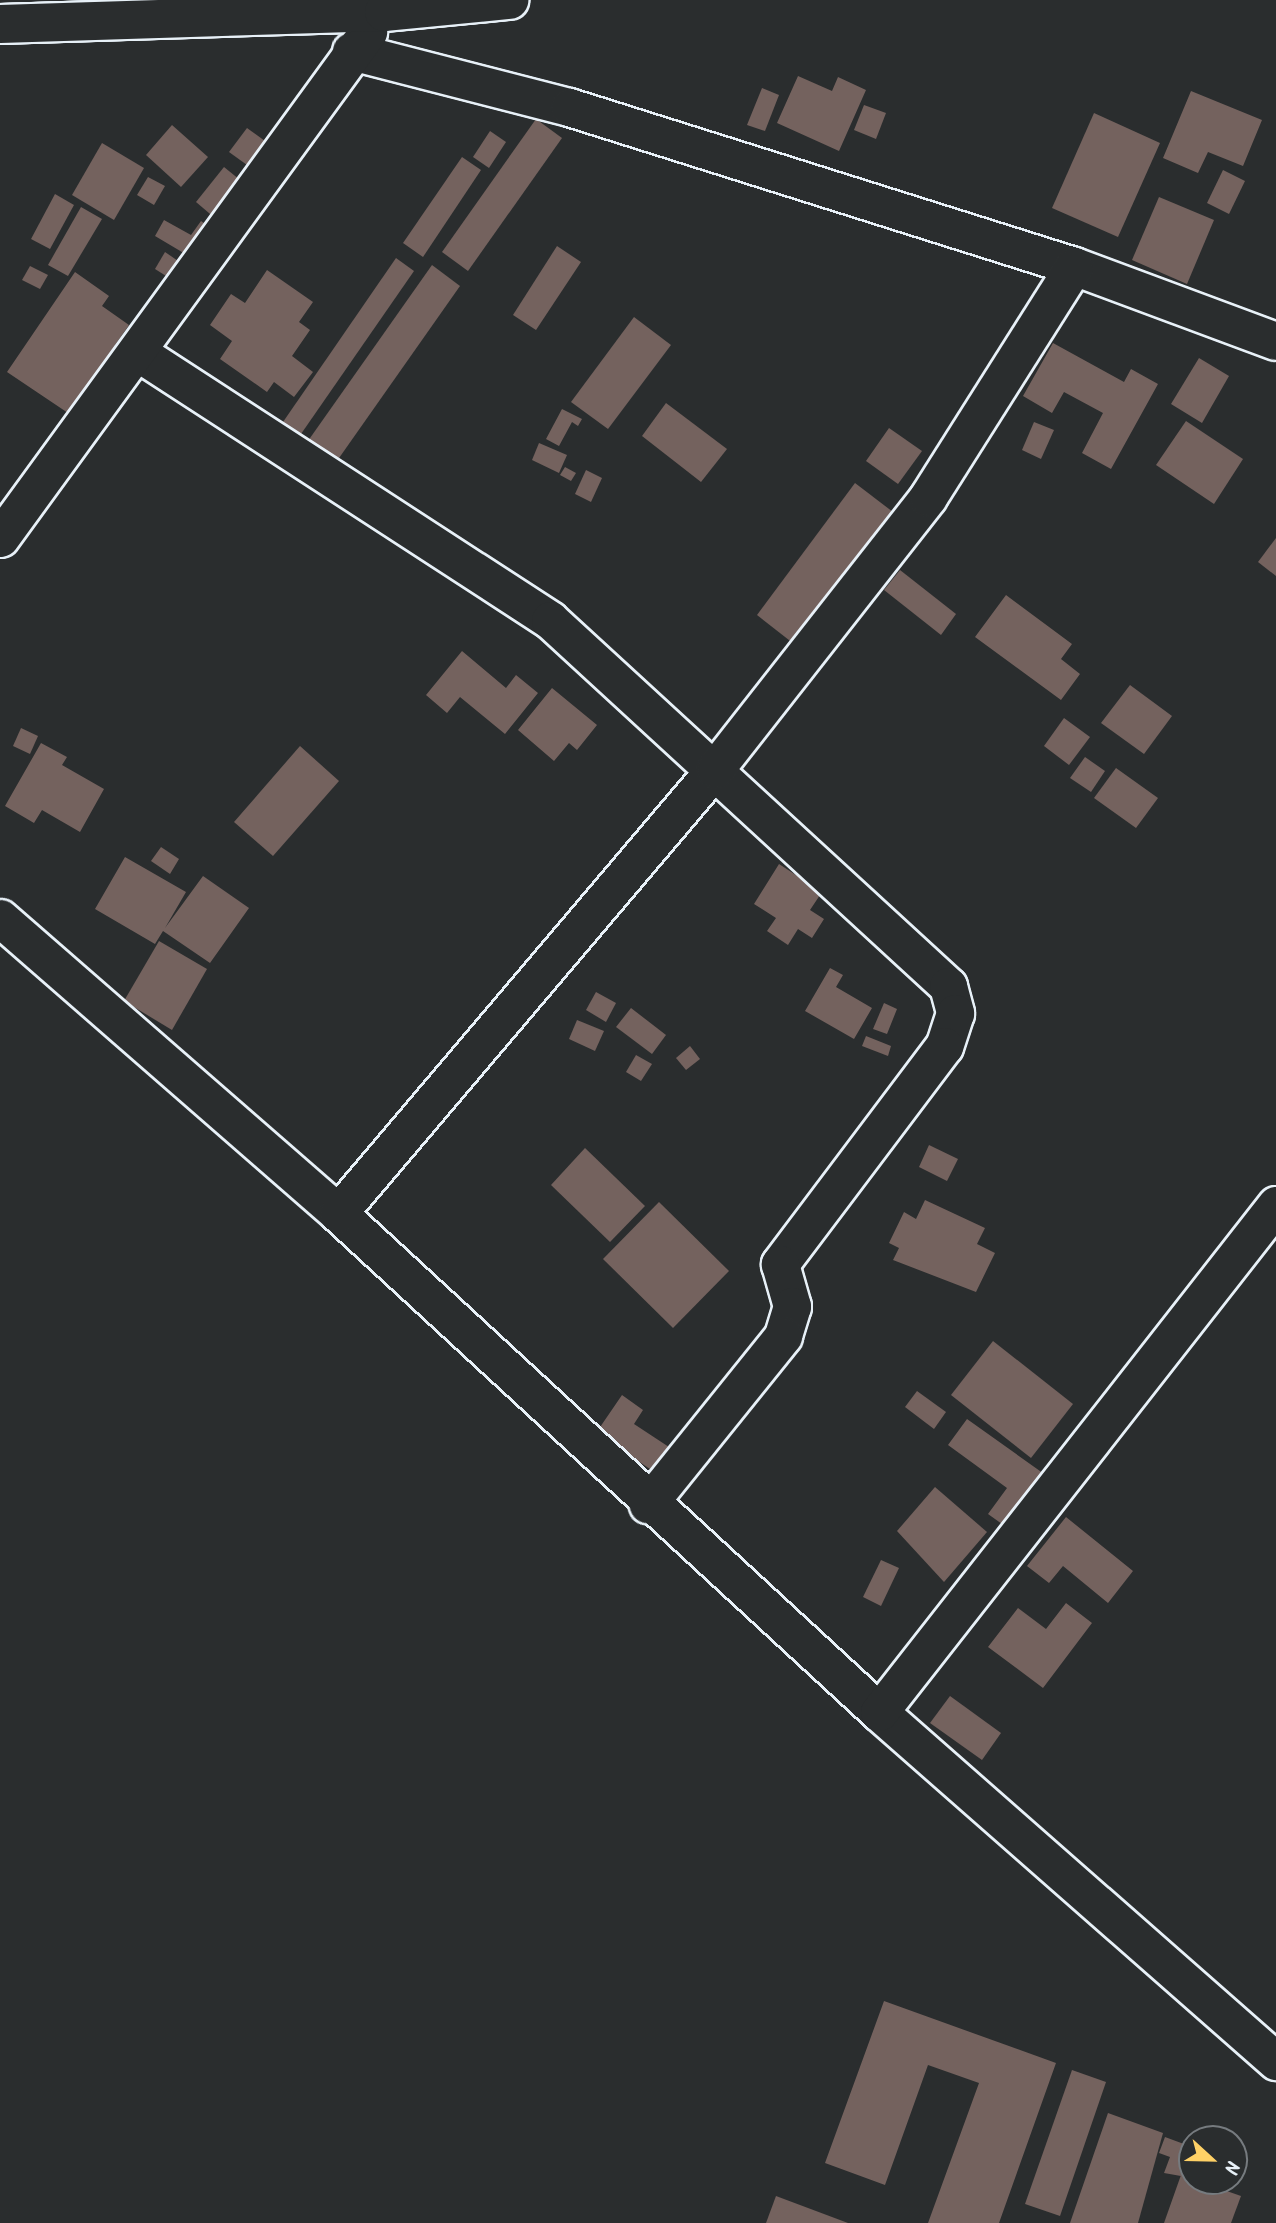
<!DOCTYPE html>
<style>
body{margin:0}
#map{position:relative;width:1276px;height:2223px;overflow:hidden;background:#2a2d2e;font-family:Kalam,sans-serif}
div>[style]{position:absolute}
.building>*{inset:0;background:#74625e}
.roads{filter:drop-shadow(2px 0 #e8f1f8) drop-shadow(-2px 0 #e8f1f8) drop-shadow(0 2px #e8f1f8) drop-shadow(0 -2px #e8f1f8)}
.minor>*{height:37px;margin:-18.5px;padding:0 18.5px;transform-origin:18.5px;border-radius:18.5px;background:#2a2d2e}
.tertiary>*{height:38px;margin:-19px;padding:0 19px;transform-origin:19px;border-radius:19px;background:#2a2d2e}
span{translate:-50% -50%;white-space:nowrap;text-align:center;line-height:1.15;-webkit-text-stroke:6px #2a2d2e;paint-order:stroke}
.north{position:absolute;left:1178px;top:2125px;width:70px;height:70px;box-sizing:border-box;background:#2a2d2e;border:2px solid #767b7f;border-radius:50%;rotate:112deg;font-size:19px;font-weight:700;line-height:28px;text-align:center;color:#e8f1f8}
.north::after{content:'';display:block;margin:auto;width:24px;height:32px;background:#ffd166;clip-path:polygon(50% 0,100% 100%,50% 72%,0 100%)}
</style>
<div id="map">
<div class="building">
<i style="clip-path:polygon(798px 76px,832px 91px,838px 77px,866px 90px,839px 151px,777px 123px)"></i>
<i style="clip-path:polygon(762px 88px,779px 95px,765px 131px,747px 125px)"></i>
<i style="clip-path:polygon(1191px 91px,1262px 120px,1243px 166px,1208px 152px,1198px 173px,1163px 158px)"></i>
<i style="clip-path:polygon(864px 105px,886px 113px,876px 139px,854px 130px)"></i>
<i style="clip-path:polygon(1094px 113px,1160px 143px,1118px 237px,1052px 208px)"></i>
<i style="clip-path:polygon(536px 119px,562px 138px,468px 271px,442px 252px)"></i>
<i style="clip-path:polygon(172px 125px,208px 157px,181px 187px,146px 155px)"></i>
<i style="clip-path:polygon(247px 128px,276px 149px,258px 173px,229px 152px)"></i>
<i style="clip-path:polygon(490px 131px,506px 142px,489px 168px,473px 157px)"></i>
<i style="clip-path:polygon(102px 143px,144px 168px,114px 220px,72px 195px)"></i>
<i style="clip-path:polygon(462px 157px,481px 170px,423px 257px,403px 243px)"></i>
<i style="clip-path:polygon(224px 167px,245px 184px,216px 219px,196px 202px)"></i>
<i style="clip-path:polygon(1223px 170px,1245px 181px,1229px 214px,1207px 203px)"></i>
<i style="clip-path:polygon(148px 177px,165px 186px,154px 205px,137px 195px)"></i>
<i style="clip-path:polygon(55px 194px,74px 205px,50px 249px,31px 239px)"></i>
<i style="clip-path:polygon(1159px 197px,1214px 220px,1187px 284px,1132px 260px)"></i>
<i style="clip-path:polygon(81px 207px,102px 219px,68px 276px,48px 265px)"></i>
<i style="clip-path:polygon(164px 220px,191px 235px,201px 221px,217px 232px,187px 255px,155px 236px)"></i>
<i style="clip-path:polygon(557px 246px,581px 262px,536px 330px,513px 315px)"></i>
<i style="clip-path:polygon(165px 252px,184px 265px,174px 281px,155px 269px)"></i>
<i style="clip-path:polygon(396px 258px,414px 271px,301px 434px,283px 422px)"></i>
<i style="clip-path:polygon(432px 265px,460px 286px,332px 468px,303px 448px)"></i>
<i style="clip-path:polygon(30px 266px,48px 275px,40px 289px,22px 280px)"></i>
<i style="clip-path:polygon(267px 270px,313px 302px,299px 322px,310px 330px,292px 356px,313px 372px,294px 397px,274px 382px,267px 392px,220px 359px,232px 341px,210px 325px,231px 294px,245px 303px)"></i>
<i style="clip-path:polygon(75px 272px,109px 296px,102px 306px,129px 325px,115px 345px,123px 351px,91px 398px,82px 392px,68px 413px,7px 372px)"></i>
<i style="clip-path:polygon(634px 317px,671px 345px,608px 429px,571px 402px)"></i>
<i style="clip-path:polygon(1053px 343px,1124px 382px,1131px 369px,1158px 384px,1111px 469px,1082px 453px,1103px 413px,1064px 392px,1052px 413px,1023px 396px)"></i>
<i style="clip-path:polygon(1199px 358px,1229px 376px,1202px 423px,1171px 404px)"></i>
<i style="clip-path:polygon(666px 403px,727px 449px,701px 482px,642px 436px)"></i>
<i style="clip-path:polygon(562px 409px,582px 419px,578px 426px,572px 422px,559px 446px,546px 439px)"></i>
<i style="clip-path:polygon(1186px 421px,1243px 459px,1214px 504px,1156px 465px)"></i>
<i style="clip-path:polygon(1034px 422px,1054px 430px,1041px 459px,1022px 450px)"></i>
<i style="clip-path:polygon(889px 428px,922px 451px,898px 484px,866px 461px)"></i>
<i style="clip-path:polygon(539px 443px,567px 455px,559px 473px,532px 460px)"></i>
<i style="clip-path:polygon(565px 467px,576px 473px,571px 481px,560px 475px)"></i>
<i style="clip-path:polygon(586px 470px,602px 478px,591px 502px,575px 494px)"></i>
<i style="clip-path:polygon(855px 483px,893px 512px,794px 644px,757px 615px)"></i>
<i style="clip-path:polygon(1276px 538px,1276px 576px,1258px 562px)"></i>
<i style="clip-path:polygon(900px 570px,956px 614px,941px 635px,884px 590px)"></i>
<i style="clip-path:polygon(1006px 595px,1072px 644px,1061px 659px,1080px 674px,1061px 700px,975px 637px)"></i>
<i style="clip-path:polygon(462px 651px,506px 688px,516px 675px,538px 693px,505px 734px,460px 697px,447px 713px,426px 695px)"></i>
<i style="clip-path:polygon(1130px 685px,1172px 716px,1144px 754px,1101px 723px)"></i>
<i style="clip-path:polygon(552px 688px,597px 725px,577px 750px,569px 743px,554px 761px,518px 730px)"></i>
<i style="clip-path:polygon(1064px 718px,1090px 737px,1069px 765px,1044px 746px)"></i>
<i style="clip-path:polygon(21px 728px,38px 736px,30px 754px,13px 746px)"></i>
<i style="clip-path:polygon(41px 743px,67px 757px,62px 765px,104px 789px,80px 832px,42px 810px,34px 823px,5px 806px)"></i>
<i style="clip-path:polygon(300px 746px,339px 781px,273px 856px,234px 822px)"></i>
<i style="clip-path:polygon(1085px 757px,1105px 771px,1091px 792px,1070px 778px)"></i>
<i style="clip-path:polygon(1116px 768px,1158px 798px,1136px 828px,1094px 798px)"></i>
<i style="clip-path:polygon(161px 847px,179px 859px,170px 874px,151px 861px)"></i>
<i style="clip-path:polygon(125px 857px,186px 892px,165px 928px,203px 876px,249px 908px,210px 963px,163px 931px,155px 944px,95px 909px)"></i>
<i style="clip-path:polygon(779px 864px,822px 892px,810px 910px,824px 919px,812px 938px,798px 929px,788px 945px,767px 931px,776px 918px,754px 904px)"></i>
<i style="clip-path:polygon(159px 941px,207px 969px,172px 1030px,124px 1001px)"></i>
<i style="clip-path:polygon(830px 968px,843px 975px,836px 987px,872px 1008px,854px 1039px,805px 1011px)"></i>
<i style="clip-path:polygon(596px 992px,616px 1003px,606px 1022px,586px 1010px)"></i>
<i style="clip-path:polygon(884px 1003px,897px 1009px,887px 1034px,873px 1029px)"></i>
<i style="clip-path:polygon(631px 1008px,666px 1035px,652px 1054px,616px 1027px)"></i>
<i style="clip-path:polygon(577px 1020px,604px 1031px,595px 1051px,569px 1039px)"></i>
<i style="clip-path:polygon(866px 1036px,891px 1046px,888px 1056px,862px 1046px)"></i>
<i style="clip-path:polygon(690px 1046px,700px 1059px,686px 1070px,676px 1058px)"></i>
<i style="clip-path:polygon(636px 1055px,652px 1064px,641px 1081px,626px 1072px)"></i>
<i style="clip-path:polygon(929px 1145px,958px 1159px,947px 1181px,919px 1167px)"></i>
<i style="clip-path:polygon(585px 1148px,645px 1206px,610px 1242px,551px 1185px)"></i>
<i style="clip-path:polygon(925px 1200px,985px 1228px,977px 1244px,995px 1253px,976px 1292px,893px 1260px,899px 1248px,889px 1243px,904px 1212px,916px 1219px)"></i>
<i style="clip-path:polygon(659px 1202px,729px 1271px,673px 1328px,603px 1259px)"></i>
<i style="clip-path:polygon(993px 1341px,1073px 1404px,1031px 1458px,951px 1395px)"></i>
<i style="clip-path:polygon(917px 1391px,946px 1412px,934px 1429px,905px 1407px)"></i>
<i style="clip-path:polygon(622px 1395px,643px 1410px,634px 1424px,672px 1449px,656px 1473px,596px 1433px)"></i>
<i style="clip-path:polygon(967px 1419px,1047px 1476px,1009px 1529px,988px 1514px,1007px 1488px,948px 1445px)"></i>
<i style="clip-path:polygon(935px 1487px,987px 1532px,944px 1582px,897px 1531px)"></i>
<i style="clip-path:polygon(1066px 1517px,1133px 1571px,1108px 1603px,1063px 1566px,1049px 1583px,1027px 1566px)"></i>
<i style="clip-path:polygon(881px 1560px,899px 1568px,881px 1606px,863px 1597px)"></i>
<i style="clip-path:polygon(1066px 1603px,1092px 1623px,1043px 1688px,988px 1647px,1018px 1608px,1046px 1629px)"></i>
<i style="clip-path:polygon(950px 1696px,1001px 1733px,982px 1760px,930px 1723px)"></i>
<i style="clip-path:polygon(884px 2001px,1056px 2063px,999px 2223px,928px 2223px,979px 2083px,928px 2065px,885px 2185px,825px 2163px)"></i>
<i style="clip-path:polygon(1072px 2070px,1106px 2082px,1060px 2216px,1025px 2204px)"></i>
<i style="clip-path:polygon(1108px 2113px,1163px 2133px,1138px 2223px,1070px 2223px)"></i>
<i style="clip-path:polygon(1165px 2137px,1192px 2147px,1185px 2163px,1192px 2165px,1192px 2178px,1164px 2173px,1170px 2157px,1159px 2153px)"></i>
<i style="clip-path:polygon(1181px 2175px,1241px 2196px,1231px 2223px,1164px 2223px)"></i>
<i style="clip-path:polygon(776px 2196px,848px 2223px,766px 2223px)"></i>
</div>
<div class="roads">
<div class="minor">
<i style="left:351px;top:51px;width:225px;rotate:14.4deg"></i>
<i style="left:569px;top:107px;width:529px;rotate:17.48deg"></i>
<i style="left:1074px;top:266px;width:215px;rotate:20.4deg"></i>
<i style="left:139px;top:353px;width:490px;rotate:33deg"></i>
<i style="left:550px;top:620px;width:541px;rotate:42.6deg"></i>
<i style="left:948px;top:986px;width:28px;rotate:75deg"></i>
<i style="left:955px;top:1013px;width:35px;rotate:108deg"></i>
<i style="left:944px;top:1046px;width:273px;rotate:127deg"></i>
<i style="left:780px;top:1264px;width:44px;rotate:74.1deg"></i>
<i style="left:792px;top:1306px;width:31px;rotate:107deg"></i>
<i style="left:783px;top:1336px;width:216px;rotate:128.8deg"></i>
<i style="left:0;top:538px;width:626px;rotate:-53.97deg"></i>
<i style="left:0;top:918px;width:449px;rotate:41.1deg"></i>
<i style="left:338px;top:1213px;width:736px;rotate:42.69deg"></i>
<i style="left:879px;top:1712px;width:529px;rotate:41.32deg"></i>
<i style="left:338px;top:1213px;width:582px;rotate:-49.67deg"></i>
<i style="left:715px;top:769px;width:345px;rotate:-51.9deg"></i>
<i style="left:928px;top:497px;width:273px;rotate:-57.7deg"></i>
<i style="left:879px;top:1712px;width:644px;rotate:-51.94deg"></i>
</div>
<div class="tertiary">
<i style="left:0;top:24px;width:384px;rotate:-1.8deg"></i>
<i style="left:384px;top:12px;width:126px;rotate:-5.5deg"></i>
</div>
</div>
<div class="north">N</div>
</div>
